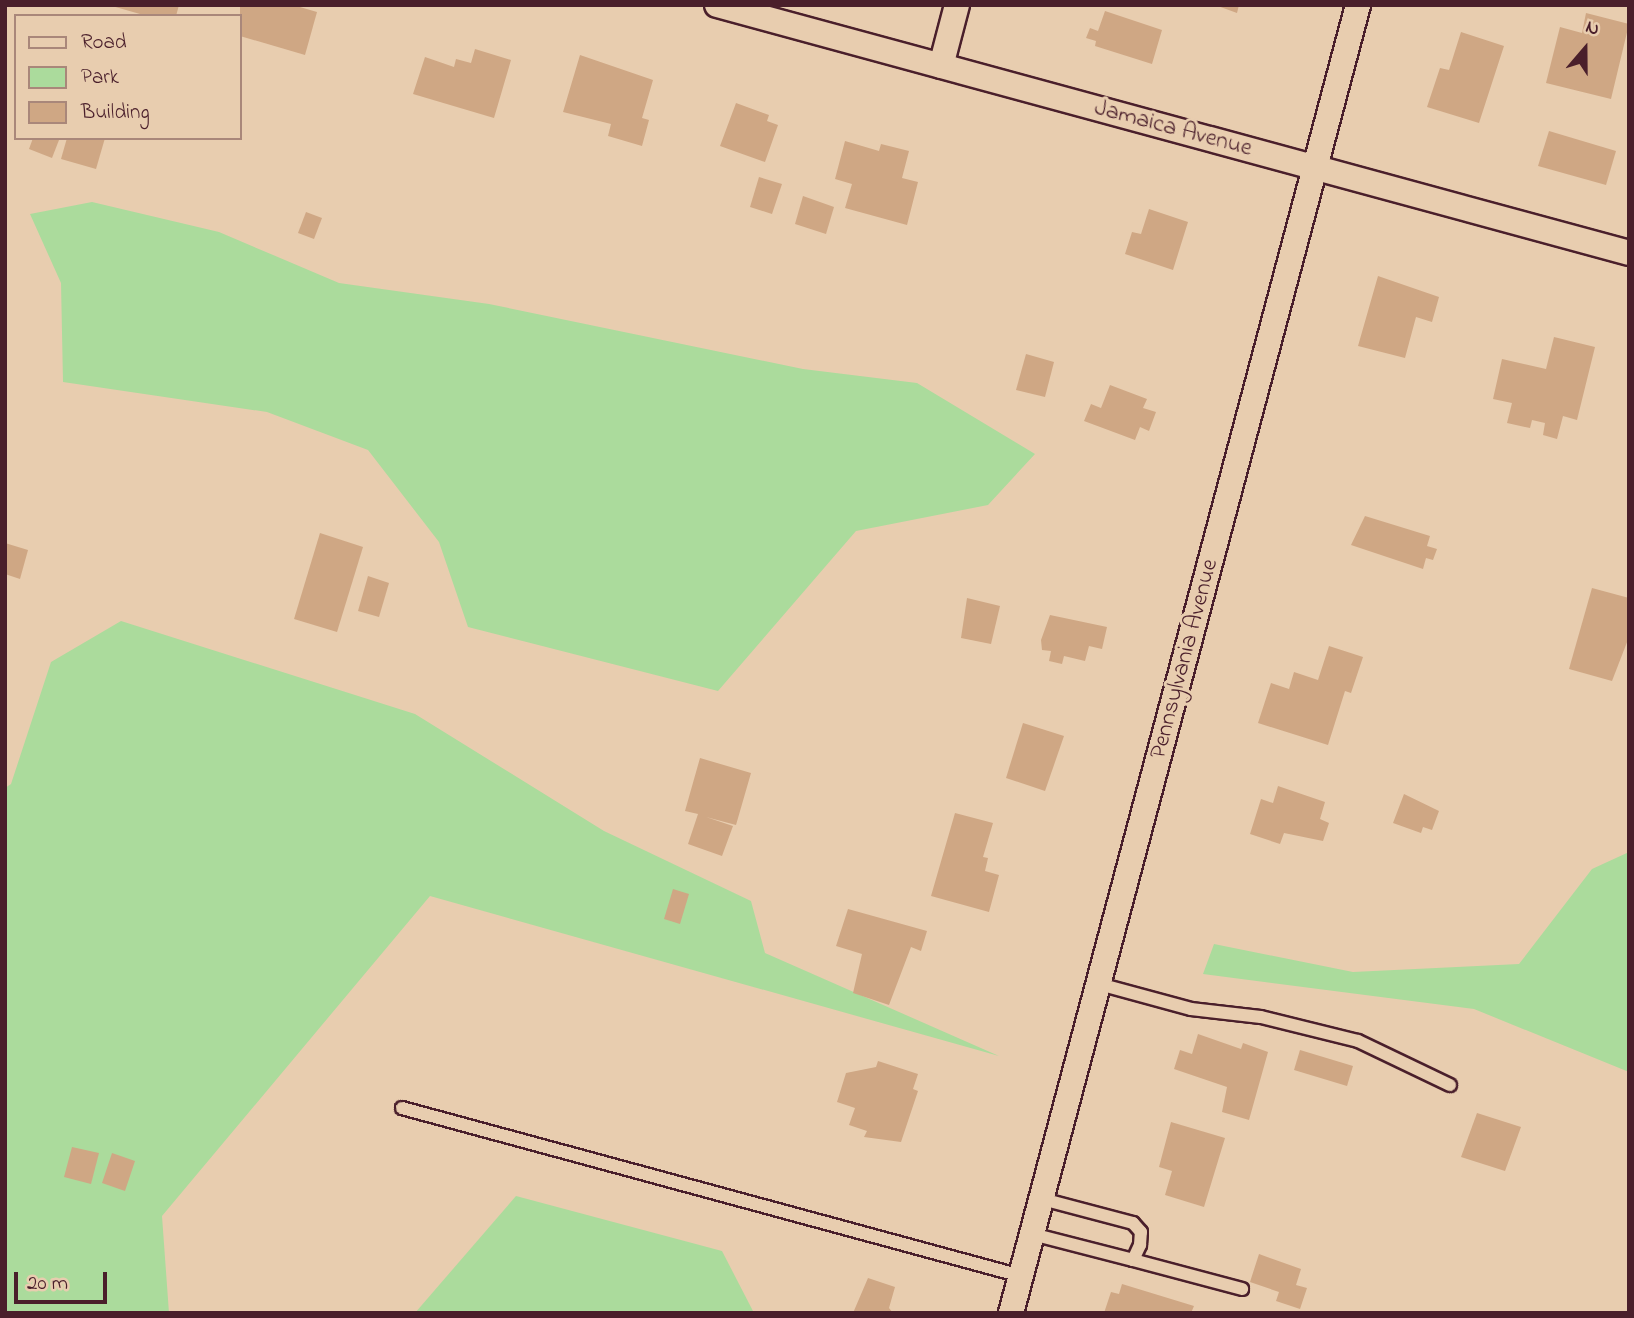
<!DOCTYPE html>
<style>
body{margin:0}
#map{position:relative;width:1634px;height:1318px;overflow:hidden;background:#e8cdaf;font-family:"Indie Flower",sans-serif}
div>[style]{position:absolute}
.green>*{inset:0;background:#abdb9c}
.building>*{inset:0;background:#cfa784}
.roads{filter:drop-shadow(2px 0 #4a1f2b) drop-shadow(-2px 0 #4a1f2b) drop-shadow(0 2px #4a1f2b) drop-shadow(0 -2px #4a1f2b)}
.service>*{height:12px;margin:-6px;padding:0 6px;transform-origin:6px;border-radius:6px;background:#e8cdaf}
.minor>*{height:24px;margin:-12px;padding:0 12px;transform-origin:12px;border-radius:12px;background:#e8cdaf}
span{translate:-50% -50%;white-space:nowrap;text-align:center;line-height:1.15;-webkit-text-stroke:6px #e8cdaf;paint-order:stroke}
.street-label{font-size:24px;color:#4a1f2b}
.frame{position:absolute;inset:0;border:7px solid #4a1f2b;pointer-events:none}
.legend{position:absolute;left:14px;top:14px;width:228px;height:126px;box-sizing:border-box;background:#e8cdaf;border:2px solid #a9877a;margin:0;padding:9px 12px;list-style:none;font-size:21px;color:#4a1f2b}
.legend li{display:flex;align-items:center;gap:14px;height:35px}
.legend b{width:35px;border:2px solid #a9877a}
.north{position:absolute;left:1550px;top:14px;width:70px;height:70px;-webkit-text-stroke:5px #e8cdaf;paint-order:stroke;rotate:20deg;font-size:19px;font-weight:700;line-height:28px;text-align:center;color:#4a1f2b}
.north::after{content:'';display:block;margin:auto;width:24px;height:32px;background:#4a1f2b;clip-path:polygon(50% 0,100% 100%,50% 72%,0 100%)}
.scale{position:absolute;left:14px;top:1272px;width:93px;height:32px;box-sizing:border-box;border:4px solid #4a1f2b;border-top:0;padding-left:9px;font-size:21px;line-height:24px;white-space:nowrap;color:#4a1f2b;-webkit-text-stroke:5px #e8cdaf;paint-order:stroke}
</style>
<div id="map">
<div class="green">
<i style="clip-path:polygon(92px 202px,219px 232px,339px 283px,489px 304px,803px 369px,917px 383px,1035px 454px,988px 505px,856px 531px,718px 691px,468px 627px,439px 542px,368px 450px,267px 412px,63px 382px,61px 283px,30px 214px)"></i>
<i style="clip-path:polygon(121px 621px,415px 714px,604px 831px,751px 901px,765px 953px,999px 1056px,430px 896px,162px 1216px,169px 1313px,5px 1313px,5px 788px,11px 784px,51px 662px)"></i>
<i style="clip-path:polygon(1629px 852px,1629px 1072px,1474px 1009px,1203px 974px,1214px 944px,1353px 972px,1519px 964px,1592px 869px)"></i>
<i style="clip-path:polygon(516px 1196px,722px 1251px,754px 1313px,415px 1313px)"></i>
</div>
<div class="building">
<i style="clip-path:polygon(179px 5px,176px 16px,147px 16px,112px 6px)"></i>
<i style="clip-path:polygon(240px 5px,293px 5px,317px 12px,305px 55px,240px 36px)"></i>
<i style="clip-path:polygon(1215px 5px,1239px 5px,1237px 13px)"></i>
<i style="clip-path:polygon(1105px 11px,1162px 30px,1152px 64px,1095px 46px,1096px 41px,1086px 38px,1090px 28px,1098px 31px)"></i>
<i style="clip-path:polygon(1586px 13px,1629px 24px,1611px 99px,1546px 83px,1560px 27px,1582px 33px)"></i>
<i style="clip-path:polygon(1461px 32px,1504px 46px,1479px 123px,1427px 107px,1440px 68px,1449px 70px)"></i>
<i style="clip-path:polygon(475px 49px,511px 60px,494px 118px,413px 94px,425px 57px,454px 67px,456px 59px,471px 63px)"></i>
<i style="clip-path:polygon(580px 55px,653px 80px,642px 118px,649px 120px,642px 146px,608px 136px,611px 124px,563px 112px)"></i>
<i style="clip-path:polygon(736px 103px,769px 115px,767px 121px,778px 125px,765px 162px,720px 146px)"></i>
<i style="clip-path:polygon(1549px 131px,1616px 151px,1606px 185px,1538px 166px)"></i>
<i style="clip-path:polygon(33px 138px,59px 140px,52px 158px,29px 149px)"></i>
<i style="clip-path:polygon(67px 138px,105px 138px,96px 169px,61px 159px)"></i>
<i style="clip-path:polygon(845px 141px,879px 151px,881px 144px,909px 151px,902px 178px,918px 182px,907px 225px,845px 208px,852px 184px,835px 179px)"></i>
<i style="clip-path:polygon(759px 177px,782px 184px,772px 214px,750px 207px)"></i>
<i style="clip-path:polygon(803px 196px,834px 207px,826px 234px,795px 224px)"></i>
<i style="clip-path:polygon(1149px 209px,1188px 222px,1173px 270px,1125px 254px,1132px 232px,1141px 234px)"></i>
<i style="clip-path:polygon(306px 212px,322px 218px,314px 239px,298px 233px)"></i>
<i style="clip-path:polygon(1378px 276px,1439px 297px,1432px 322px,1416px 317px,1405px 358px,1358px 346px)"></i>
<i style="clip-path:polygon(1554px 337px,1595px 347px,1577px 420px,1563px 416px,1557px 439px,1543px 435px,1545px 423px,1532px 420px,1530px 428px,1507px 423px,1512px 403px,1493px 399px,1502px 359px,1546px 369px)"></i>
<i style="clip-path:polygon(1026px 354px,1054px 362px,1045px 397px,1016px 390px)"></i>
<i style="clip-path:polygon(1110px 385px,1147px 399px,1143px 408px,1156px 412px,1149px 431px,1140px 427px,1135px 440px,1084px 421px,1091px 404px,1101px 408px)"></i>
<i style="clip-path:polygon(1365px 516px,1430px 536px,1427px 546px,1437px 549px,1433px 560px,1426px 558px,1423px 569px,1351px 545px)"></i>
<i style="clip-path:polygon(320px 533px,363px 547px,337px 632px,294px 619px)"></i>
<i style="clip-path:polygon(5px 543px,28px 550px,20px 579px,5px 574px)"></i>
<i style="clip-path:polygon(368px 576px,389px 583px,379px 617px,358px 611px)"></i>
<i style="clip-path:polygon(1592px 588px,1629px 598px,1629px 637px,1612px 681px,1569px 669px)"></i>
<i style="clip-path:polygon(967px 598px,1000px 606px,991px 644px,961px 638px)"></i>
<i style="clip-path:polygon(1050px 615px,1107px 627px,1102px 649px,1089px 646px,1085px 661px,1064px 656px,1062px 664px,1049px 661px,1051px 651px,1042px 650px,1041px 640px)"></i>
<i style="clip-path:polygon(1329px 646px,1363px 657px,1351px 693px,1345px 691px,1328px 745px,1258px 723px,1271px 683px,1289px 689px,1294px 672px,1318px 680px)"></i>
<i style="clip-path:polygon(1023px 723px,1064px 736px,1045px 791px,1006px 778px)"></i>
<i style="clip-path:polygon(700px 758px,751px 773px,736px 825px,706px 817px,733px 826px,722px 856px,688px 844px,698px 814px,685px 811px)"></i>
<i style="clip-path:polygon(1278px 786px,1325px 802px,1320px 819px,1329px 823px,1323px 841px,1284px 833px,1280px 844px,1250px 834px,1261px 799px,1273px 803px)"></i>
<i style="clip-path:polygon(1404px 794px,1439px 811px,1432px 830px,1423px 827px,1421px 833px,1393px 823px)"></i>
<i style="clip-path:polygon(955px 813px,993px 823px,983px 857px,988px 858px,985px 871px,999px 875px,989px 912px,931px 896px)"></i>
<i style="clip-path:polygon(673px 889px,689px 894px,680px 924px,664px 919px)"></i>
<i style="clip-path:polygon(848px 909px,927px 931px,921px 951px,911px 947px,889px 1005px,853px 993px,862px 954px,836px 946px)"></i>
<i style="clip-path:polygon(1198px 1034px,1241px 1049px,1243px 1043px,1268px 1052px,1249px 1120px,1222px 1112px,1227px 1087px,1174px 1069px,1180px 1050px,1192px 1054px)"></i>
<i style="clip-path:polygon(1300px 1050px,1353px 1066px,1347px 1086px,1294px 1070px)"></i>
<i style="clip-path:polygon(878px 1061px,918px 1074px,913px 1089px,918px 1091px,901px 1142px,864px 1137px,867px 1131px,849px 1125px,855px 1108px,837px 1102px,846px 1073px,876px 1067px)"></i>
<i style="clip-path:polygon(1477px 1113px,1521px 1127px,1505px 1171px,1461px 1157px)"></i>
<i style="clip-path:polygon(1171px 1122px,1225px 1138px,1204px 1207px,1165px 1195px,1172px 1171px,1159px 1167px)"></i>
<i style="clip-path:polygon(72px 1147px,99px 1153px,91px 1184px,64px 1177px)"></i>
<i style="clip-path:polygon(112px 1153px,135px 1161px,125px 1191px,102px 1183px)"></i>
<i style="clip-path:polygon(1259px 1254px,1301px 1269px,1296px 1285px,1307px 1288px,1300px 1309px,1276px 1301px,1279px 1292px,1250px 1282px)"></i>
<i style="clip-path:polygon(868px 1278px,895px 1287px,889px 1308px,893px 1313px,853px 1313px)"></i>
<i style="clip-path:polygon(1122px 1284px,1194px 1306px,1191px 1313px,1104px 1313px,1111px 1292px,1119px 1294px)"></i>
</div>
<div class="roads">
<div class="service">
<i style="left:1099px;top:984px;width:95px;rotate:15.2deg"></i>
<i style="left:1191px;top:1009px;width:70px;rotate:6.5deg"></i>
<i style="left:1261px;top:1017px;width:100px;rotate:13.9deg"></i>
<i style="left:1358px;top:1041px;width:102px;rotate:25.6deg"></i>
<i style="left:402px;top:1108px;width:641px;rotate:15.18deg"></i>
<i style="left:1032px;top:1234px;width:104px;rotate:14.4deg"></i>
<i style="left:1133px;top:1260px;width:17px;rotate:-65deg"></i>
<i style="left:1140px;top:1245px;width:13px;rotate:-86deg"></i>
<i style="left:1141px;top:1232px;width:12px;rotate:-132deg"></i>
<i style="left:1133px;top:1223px;width:94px;rotate:-165.2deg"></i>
<i style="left:1133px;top:1260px;width:113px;rotate:14.9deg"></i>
</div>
<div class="minor">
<i style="left:717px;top:5px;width:945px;rotate:15.21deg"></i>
<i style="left:941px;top:66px;width:63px;rotate:-75.3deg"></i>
<i style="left:1011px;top:1313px;width:1353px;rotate:-75.14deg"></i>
</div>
</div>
<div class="street-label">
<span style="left:1173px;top:129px;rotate:15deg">Jamaica Avenue</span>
<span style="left:1185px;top:659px;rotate:-75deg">Pennsylvania Avenue</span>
</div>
<div class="frame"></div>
<ul class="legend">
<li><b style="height:9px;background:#e8cdaf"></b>Road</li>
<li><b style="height:19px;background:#abdb9c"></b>Park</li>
<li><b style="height:19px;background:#cfa784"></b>Building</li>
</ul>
<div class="north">N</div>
<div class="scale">20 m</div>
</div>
